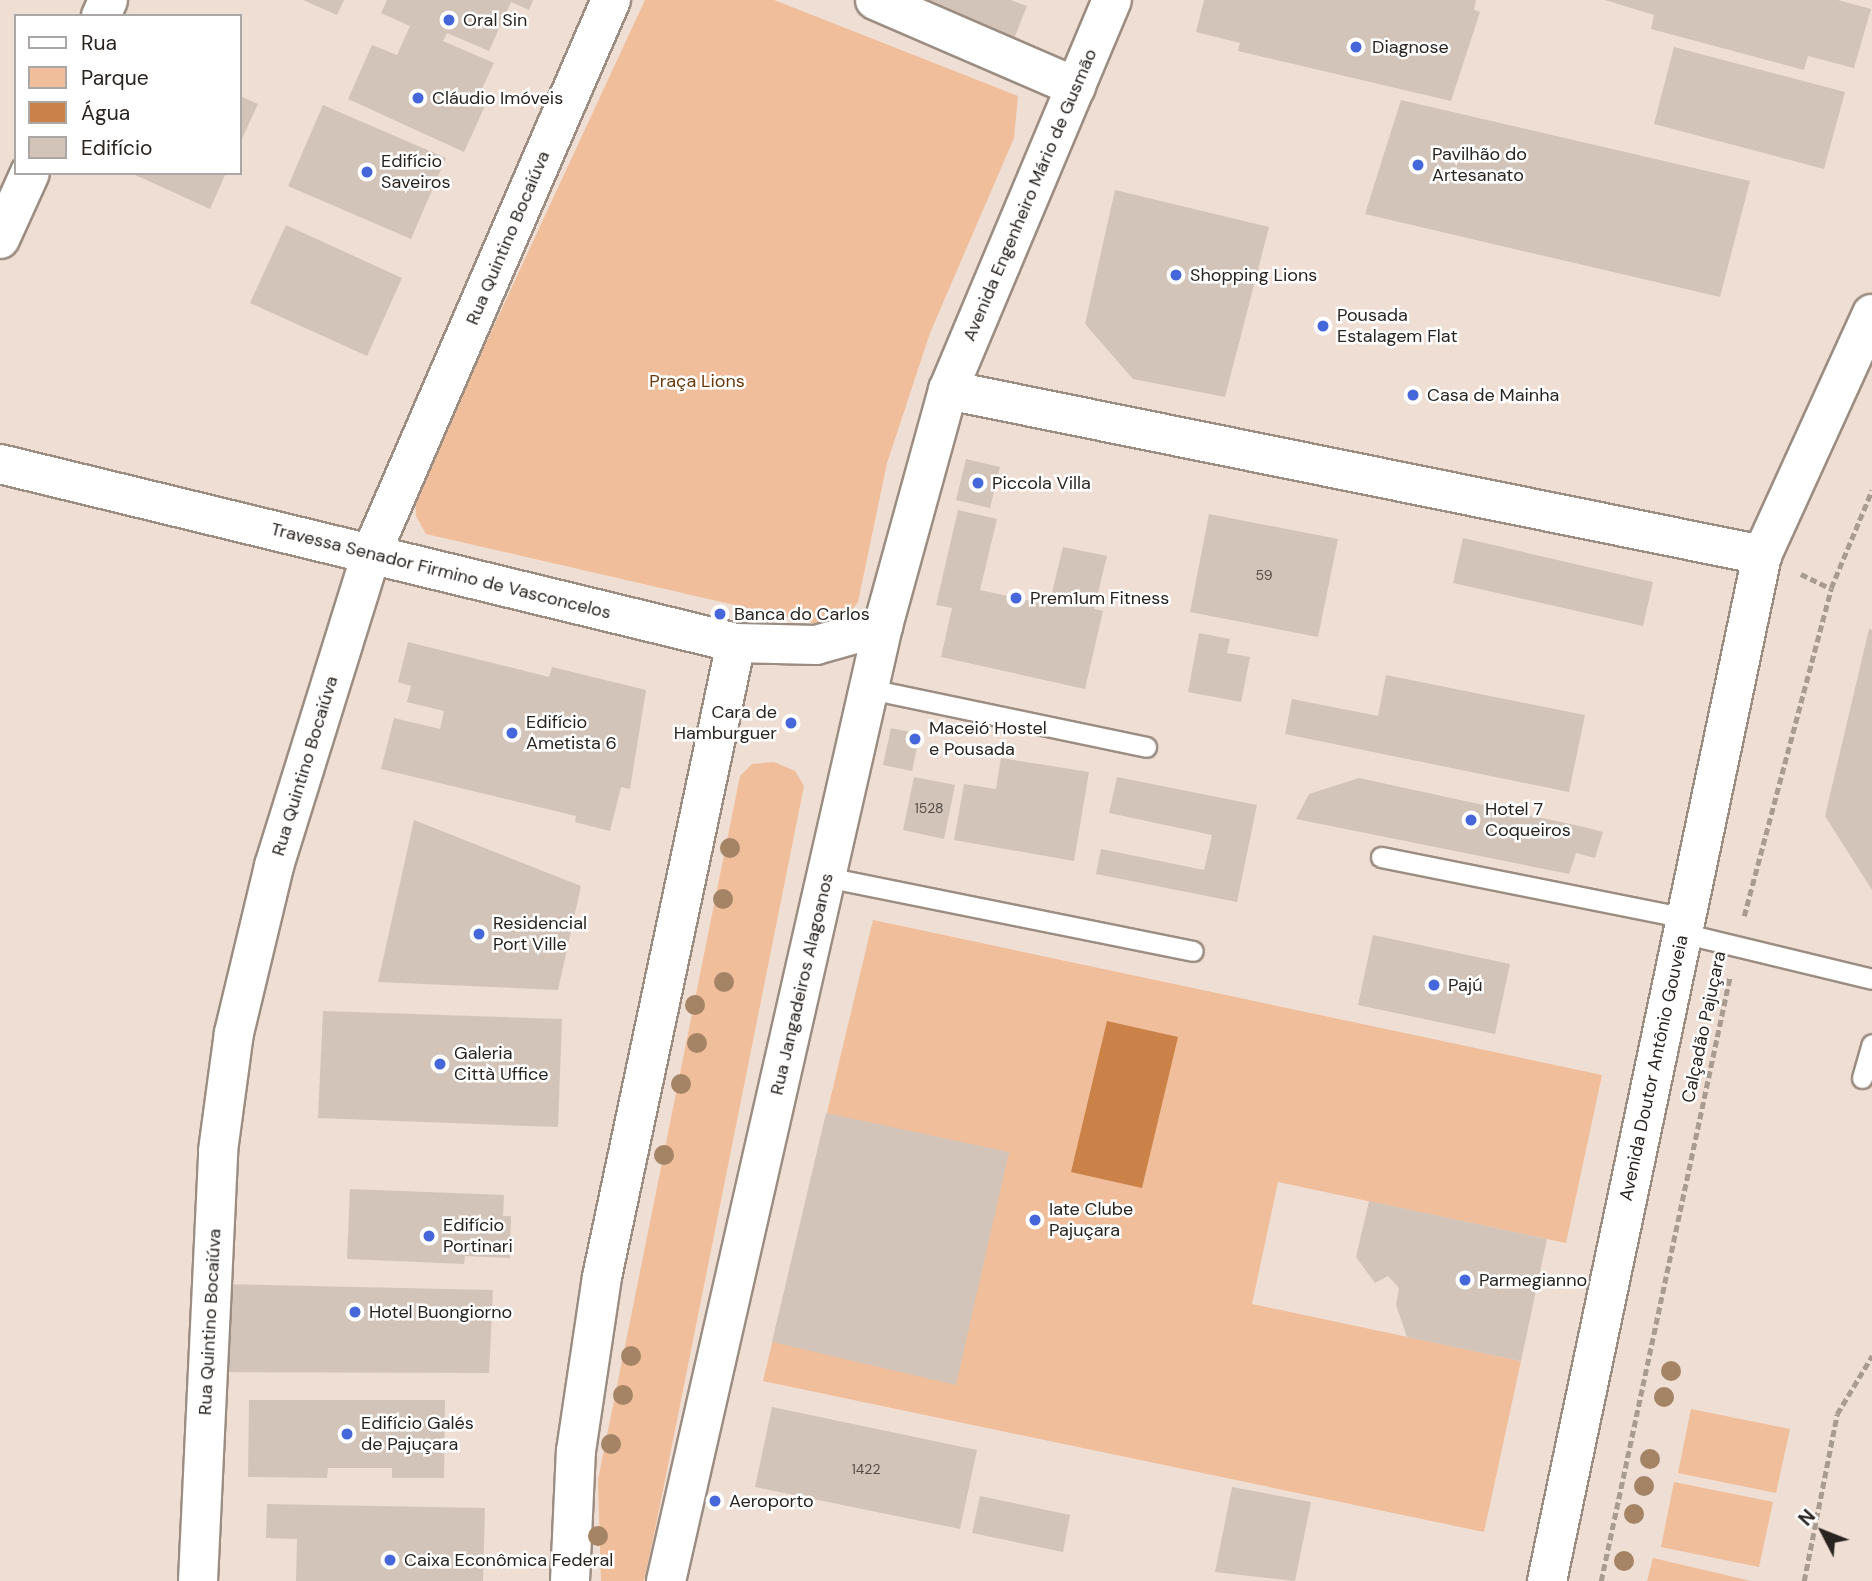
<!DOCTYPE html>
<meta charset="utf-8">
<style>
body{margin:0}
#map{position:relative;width:1872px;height:1581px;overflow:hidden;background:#eeded3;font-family:"DM Sans",sans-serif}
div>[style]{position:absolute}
.green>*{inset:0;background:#f0be9a}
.water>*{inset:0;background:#ca8248}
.building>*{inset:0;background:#d3c4b9}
.path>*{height:4.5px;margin-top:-2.25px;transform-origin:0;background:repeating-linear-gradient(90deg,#a79b92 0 7px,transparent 0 10.5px)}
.roads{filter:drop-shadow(2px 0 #9c8d82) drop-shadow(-2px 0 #9c8d82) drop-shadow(0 2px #9c8d82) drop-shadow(0 -2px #9c8d82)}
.lane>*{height:19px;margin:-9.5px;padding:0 9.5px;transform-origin:9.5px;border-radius:9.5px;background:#fff}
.street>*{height:38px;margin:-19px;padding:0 19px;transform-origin:19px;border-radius:19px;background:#fff}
.secondary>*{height:38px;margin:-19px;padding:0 19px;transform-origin:19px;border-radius:19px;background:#fff}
.primary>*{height:38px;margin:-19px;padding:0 19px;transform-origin:19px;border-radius:19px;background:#fff}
.trees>*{width:20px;height:20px;margin:-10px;border-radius:50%;background:#a58466}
.dots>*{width:19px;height:19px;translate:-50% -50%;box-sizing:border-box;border:4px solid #fff;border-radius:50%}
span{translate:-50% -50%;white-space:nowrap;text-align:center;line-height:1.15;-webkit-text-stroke:5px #fff;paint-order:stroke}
.number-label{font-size:14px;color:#544c46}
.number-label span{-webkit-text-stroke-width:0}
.poi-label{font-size:18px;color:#2a2420}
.left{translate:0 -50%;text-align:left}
.right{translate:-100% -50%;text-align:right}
.street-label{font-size:18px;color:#2a2420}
.park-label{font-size:18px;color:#6a3a0d}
.legend{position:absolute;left:14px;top:14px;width:228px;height:161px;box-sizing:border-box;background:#fff;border:2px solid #aaa7a6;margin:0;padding:9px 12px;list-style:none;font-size:21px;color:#2a2420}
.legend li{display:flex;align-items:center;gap:14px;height:35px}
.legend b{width:35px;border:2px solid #aaa7a6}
.north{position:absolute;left:1788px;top:1497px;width:70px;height:70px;-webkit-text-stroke:5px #fff;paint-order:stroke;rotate:312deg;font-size:19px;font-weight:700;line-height:28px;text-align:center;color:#2a2420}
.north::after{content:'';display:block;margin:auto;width:24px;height:32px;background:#2a2420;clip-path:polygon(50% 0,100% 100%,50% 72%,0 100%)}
</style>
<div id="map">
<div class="green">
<i style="clip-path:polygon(645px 0,774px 0,1018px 96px,1014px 138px,930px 333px,887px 463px,858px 602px,846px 618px,826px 626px,426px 534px,416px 516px,415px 496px)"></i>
<i style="clip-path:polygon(774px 762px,795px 771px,804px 786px,657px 1520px,644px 1581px,601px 1581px,598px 1480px,740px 776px,752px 764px)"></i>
<i style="clip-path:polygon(873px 920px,1602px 1075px,1566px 1243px,1278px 1182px,1252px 1304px,1521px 1361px,1484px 1532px,763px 1381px)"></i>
<i style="clip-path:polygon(1691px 1409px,1790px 1429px,1776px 1493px,1678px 1473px)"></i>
<i style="clip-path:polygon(1674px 1482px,1773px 1502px,1759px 1567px,1661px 1547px)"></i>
<i style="clip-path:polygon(1653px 1558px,1751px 1581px,1647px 1581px)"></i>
</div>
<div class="water">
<i style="clip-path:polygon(1107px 1021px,1178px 1037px,1142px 1188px,1071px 1172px)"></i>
</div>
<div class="building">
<i style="clip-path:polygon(303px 0,344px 0,337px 15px)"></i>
<i style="clip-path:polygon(387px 0,533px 0,529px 10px,511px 2px,489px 51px,447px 33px,443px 41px,494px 63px,480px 93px,489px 97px,464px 152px,348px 99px,372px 45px,397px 55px,410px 26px,381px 13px)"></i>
<i style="clip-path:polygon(914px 0,1011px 0,1027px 6px,1012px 44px)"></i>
<i style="clip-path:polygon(1204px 0,1476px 0,1474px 10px,1480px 12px,1451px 101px,1238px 51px,1240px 43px,1196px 32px)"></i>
<i style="clip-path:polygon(1605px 0,1838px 0,1871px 9px,1854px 68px,1808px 56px,1804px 70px,1651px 29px,1654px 15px)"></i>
<i style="clip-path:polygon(1674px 47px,1845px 92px,1824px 169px,1654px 124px)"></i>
<i style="clip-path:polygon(240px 96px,258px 104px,240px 143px)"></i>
<i style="clip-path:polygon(1401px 100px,1750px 181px,1720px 297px,1365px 214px)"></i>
<i style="clip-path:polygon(323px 105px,446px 158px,411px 239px,288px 186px)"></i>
<i style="clip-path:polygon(131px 173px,226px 173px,210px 209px)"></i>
<i style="clip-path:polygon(1115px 190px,1269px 227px,1225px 397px,1133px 379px,1085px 324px)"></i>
<i style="clip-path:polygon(286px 225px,402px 278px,367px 356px,250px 303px)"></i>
<i style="clip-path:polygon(966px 459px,1000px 467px,990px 508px,956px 500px)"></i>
<i style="clip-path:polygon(958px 510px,997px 519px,980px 590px,1049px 605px,1063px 547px,1107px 556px,1094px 609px,1103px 611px,1085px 689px,941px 657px,952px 608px,936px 605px)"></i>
<i style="clip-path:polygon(1209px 514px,1338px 539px,1318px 637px,1190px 612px)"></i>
<i style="clip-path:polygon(1463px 538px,1653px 582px,1643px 626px,1453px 583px)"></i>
<i style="clip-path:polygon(1869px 629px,1872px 630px,1872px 890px,1825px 816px)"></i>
<i style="clip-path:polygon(1199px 633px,1230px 639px,1227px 653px,1250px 657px,1241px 702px,1188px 692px)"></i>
<i style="clip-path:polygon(408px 642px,549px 677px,552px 667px,646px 690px,630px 789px,621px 787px,610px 831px,575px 822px,576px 816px,381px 769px,394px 718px,440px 729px,444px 711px,407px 702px,411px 686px,398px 682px)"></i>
<i style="clip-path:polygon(1386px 675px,1585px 715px,1569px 792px,1285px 734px,1292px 699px,1378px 716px)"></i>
<i style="clip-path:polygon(891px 728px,920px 734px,912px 771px,883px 765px)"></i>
<i style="clip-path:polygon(1001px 758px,1089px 772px,1074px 861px,954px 840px,964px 784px,996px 789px)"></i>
<i style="clip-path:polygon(914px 777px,955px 785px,944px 839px,903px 830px)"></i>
<i style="clip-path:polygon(1117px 777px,1257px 805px,1237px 902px,1096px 874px,1101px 849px,1204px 870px,1212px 835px,1109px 813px)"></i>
<i style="clip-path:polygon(1359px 778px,1584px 827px,1603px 832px,1595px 858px,1576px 853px,1569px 874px,1296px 819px,1309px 794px)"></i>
<i style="clip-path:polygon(414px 820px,581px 886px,558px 990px,378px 982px)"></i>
<i style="clip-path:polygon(1373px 935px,1510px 964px,1495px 1034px,1358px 1005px)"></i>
<i style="clip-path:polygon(323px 1011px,562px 1019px,558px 1127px,318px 1118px)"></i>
<i style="clip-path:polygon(826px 1113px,1009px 1152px,956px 1385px,772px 1342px)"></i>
<i style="clip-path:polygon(350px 1189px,504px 1195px,503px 1216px,511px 1216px,510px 1258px,465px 1256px,464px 1264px,347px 1259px)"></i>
<i style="clip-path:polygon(1369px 1201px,1547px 1239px,1521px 1361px,1407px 1337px,1396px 1305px,1399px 1288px,1388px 1276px,1375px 1283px,1356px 1257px)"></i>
<i style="clip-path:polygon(220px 1284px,493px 1290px,489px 1373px,215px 1372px)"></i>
<i style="clip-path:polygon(249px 1400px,445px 1400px,444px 1478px,392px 1478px,392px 1468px,328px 1468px,327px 1478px,248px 1477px)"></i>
<i style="clip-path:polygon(772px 1407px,977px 1450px,960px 1529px,755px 1487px)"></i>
<i style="clip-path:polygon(1232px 1487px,1311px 1502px,1295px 1581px,1215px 1572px)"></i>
<i style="clip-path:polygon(980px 1496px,1070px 1515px,1063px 1552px,972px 1533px)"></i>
<i style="clip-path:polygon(267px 1504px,485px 1508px,483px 1581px,296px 1581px,297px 1539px,266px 1538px)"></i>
</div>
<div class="path">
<i style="left:1801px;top:574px;width:32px;rotate:26deg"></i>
<i style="left:1744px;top:916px;width:339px;rotate:-75.1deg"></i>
<i style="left:1831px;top:588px;width:106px;rotate:-67.3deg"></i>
<i style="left:1601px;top:1581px;width:619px;rotate:-77.96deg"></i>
<i style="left:1804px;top:1581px;width:170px;rotate:-78.8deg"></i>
<i style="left:1837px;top:1414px;width:68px;rotate:-58.9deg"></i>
</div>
<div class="roads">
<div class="lane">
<i style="left:869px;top:689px;width:283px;rotate:11.8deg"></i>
<i style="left:1381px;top:857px;width:310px;rotate:11.3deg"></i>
<i style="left:826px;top:877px;width:374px;rotate:11.4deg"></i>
<i style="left:1682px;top:933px;width:195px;rotate:13.6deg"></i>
<i style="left:1862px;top:1078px;width:35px;rotate:-74deg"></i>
</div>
<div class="street">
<i style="left:875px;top:0;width:219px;rotate:23.4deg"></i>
<i style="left:101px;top:16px;width:17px;rotate:-66deg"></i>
<i style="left:0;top:239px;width:72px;rotate:-65.6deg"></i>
<i style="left:948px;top:390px;width:831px;rotate:11.46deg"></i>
<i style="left:570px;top:1581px;width:130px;rotate:-87.4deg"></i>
<i style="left:576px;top:1451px;width:176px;rotate:-81.5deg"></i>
<i style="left:602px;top:1277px;width:648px;rotate:-78.07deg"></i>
</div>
<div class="secondary">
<i style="left:0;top:464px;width:757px;rotate:13.67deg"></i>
<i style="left:736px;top:643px;width:80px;rotate:1.4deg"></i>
<i style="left:816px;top:645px;width:70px;rotate:-15.8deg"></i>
<i style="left:198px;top:1581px;width:430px;rotate:-87.3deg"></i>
<i style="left:218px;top:1151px;width:119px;rotate:-82.3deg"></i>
<i style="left:234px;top:1033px;width:172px;rotate:-76.5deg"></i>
<i style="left:274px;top:866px;width:327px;rotate:-72.7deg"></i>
<i style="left:371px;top:554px;width:604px;rotate:-66.58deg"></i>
<i style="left:666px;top:1581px;width:979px;rotate:-77.2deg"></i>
<i style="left:883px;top:626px;width:245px;rotate:-74.6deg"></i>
<i style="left:948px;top:390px;width:423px;rotate:-67.2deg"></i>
</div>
<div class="primary">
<i style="left:1547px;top:1581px;width:1048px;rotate:-78.16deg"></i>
<i style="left:1762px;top:555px;width:265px;rotate:-65.5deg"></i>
</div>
</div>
<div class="trees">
<i style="left:730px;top:848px"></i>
<i style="left:723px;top:899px"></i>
<i style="left:724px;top:982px"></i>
<i style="left:695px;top:1005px"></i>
<i style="left:697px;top:1043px"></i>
<i style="left:681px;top:1084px"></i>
<i style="left:664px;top:1155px"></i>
<i style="left:631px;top:1356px"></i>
<i style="left:1671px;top:1371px"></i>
<i style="left:623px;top:1395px"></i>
<i style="left:1664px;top:1397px"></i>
<i style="left:611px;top:1444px"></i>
<i style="left:1650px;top:1459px"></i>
<i style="left:1644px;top:1486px"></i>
<i style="left:1634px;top:1514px"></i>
<i style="left:598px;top:1536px"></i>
<i style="left:1624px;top:1561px"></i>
</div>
<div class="dots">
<i style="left:449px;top:20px;background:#4567da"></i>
<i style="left:1356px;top:47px;background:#4567da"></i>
<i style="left:418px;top:98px;background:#4567da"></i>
<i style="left:1418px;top:165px;background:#4567da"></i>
<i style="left:367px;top:172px;background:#4567da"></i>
<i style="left:1176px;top:275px;background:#4567da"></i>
<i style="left:1323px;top:326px;background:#4567da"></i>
<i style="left:1413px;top:395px;background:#4567da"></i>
<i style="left:978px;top:483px;background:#4567da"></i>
<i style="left:1016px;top:598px;background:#4567da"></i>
<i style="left:720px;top:614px;background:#4567da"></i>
<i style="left:791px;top:723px;background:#4567da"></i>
<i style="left:512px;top:733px;background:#4567da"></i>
<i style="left:915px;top:739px;background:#4567da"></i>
<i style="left:1471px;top:820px;background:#4567da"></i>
<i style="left:479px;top:934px;background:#4567da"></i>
<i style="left:1434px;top:985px;background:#4567da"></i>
<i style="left:440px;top:1064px;background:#4567da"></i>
<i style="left:1035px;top:1220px;background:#4567da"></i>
<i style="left:429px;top:1236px;background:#4567da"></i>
<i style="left:1465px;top:1280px;background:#4567da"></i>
<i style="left:355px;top:1312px;background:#4567da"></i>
<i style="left:347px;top:1434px;background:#4567da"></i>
<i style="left:715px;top:1501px;background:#4567da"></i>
<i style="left:390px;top:1560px;background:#4567da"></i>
</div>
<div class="number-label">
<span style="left:1264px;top:575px">59</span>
<span style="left:929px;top:808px">1528</span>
<span style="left:866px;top:1469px">1422</span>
</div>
<div class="poi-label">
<span class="left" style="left:463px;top:20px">Oral Sin</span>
<span class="left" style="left:1372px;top:47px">Diagnose</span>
<span class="left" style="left:432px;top:98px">Cláudio Imóveis</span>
<span class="left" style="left:1432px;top:165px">Pavilhão do<br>Artesanato</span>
<span class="left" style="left:381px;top:172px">Edifício<br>Saveiros</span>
<span class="left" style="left:1190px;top:275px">Shopping Lions</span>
<span class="left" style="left:1337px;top:326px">Pousada<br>Estalagem Flat</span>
<span class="left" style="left:1427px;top:395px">Casa de Mainha</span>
<span class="left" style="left:992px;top:483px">Piccola Villa</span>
<span class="left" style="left:1030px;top:598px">Prem1um Fitness</span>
<span class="left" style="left:734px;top:614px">Banca do Carlos</span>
<span class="right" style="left:777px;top:723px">Cara de<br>Hamburguer</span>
<span class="left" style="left:526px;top:733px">Edifício<br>Ametista 6</span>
<span class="left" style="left:929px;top:739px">Maceió Hostel<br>e Pousada</span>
<span class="left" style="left:1485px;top:820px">Hotel 7<br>Coqueiros</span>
<span class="left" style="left:493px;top:934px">Residencial<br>Port Ville</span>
<span class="left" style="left:1448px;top:985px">Pajú</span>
<span class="left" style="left:454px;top:1064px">Galeria<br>Città Uffice</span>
<span class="left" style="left:1049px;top:1220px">Iate Clube<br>Pajuçara</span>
<span class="left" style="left:443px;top:1236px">Edifício<br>Portinari</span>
<span class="left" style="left:1479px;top:1280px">Parmegianno</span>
<span class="left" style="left:369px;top:1312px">Hotel Buongiorno</span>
<span class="left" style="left:361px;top:1434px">Edifício Galés<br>de Pajuçara</span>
<span class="left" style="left:729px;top:1501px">Aeroporto</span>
<span class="left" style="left:404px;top:1560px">Caixa Econômica Federal</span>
</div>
<div class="street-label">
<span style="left:1030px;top:195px;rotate:-67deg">Avenida Engenheiro Mário de Gusmão</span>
<span style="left:508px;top:238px;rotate:-67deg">Rua Quintino Bocaiúva</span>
<span style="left:441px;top:571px;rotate:14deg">Travessa Senador Firmino de Vasconcelos</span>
<span style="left:305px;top:766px;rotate:-73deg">Rua Quintino Bocaiúva</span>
<span style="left:802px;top:984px;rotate:-77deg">Rua Jangadeiros Alagoanos</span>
<span style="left:1704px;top:1027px;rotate:-78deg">Calçadão Pajuçara</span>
<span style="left:1654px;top:1068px;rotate:-78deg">Avenida Doutor Antônio Gouveia</span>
<span style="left:210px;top:1322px;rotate:-87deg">Rua Quintino Bocaiúva</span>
</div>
<div class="park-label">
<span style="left:697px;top:381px">Praça Lions</span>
</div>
<ul class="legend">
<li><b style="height:9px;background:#fff"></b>Rua</li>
<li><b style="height:19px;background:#f0be9a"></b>Parque</li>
<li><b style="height:19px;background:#ca8248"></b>Água</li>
<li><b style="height:19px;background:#d3c4b9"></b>Edifício</li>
</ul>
<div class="north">N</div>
</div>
